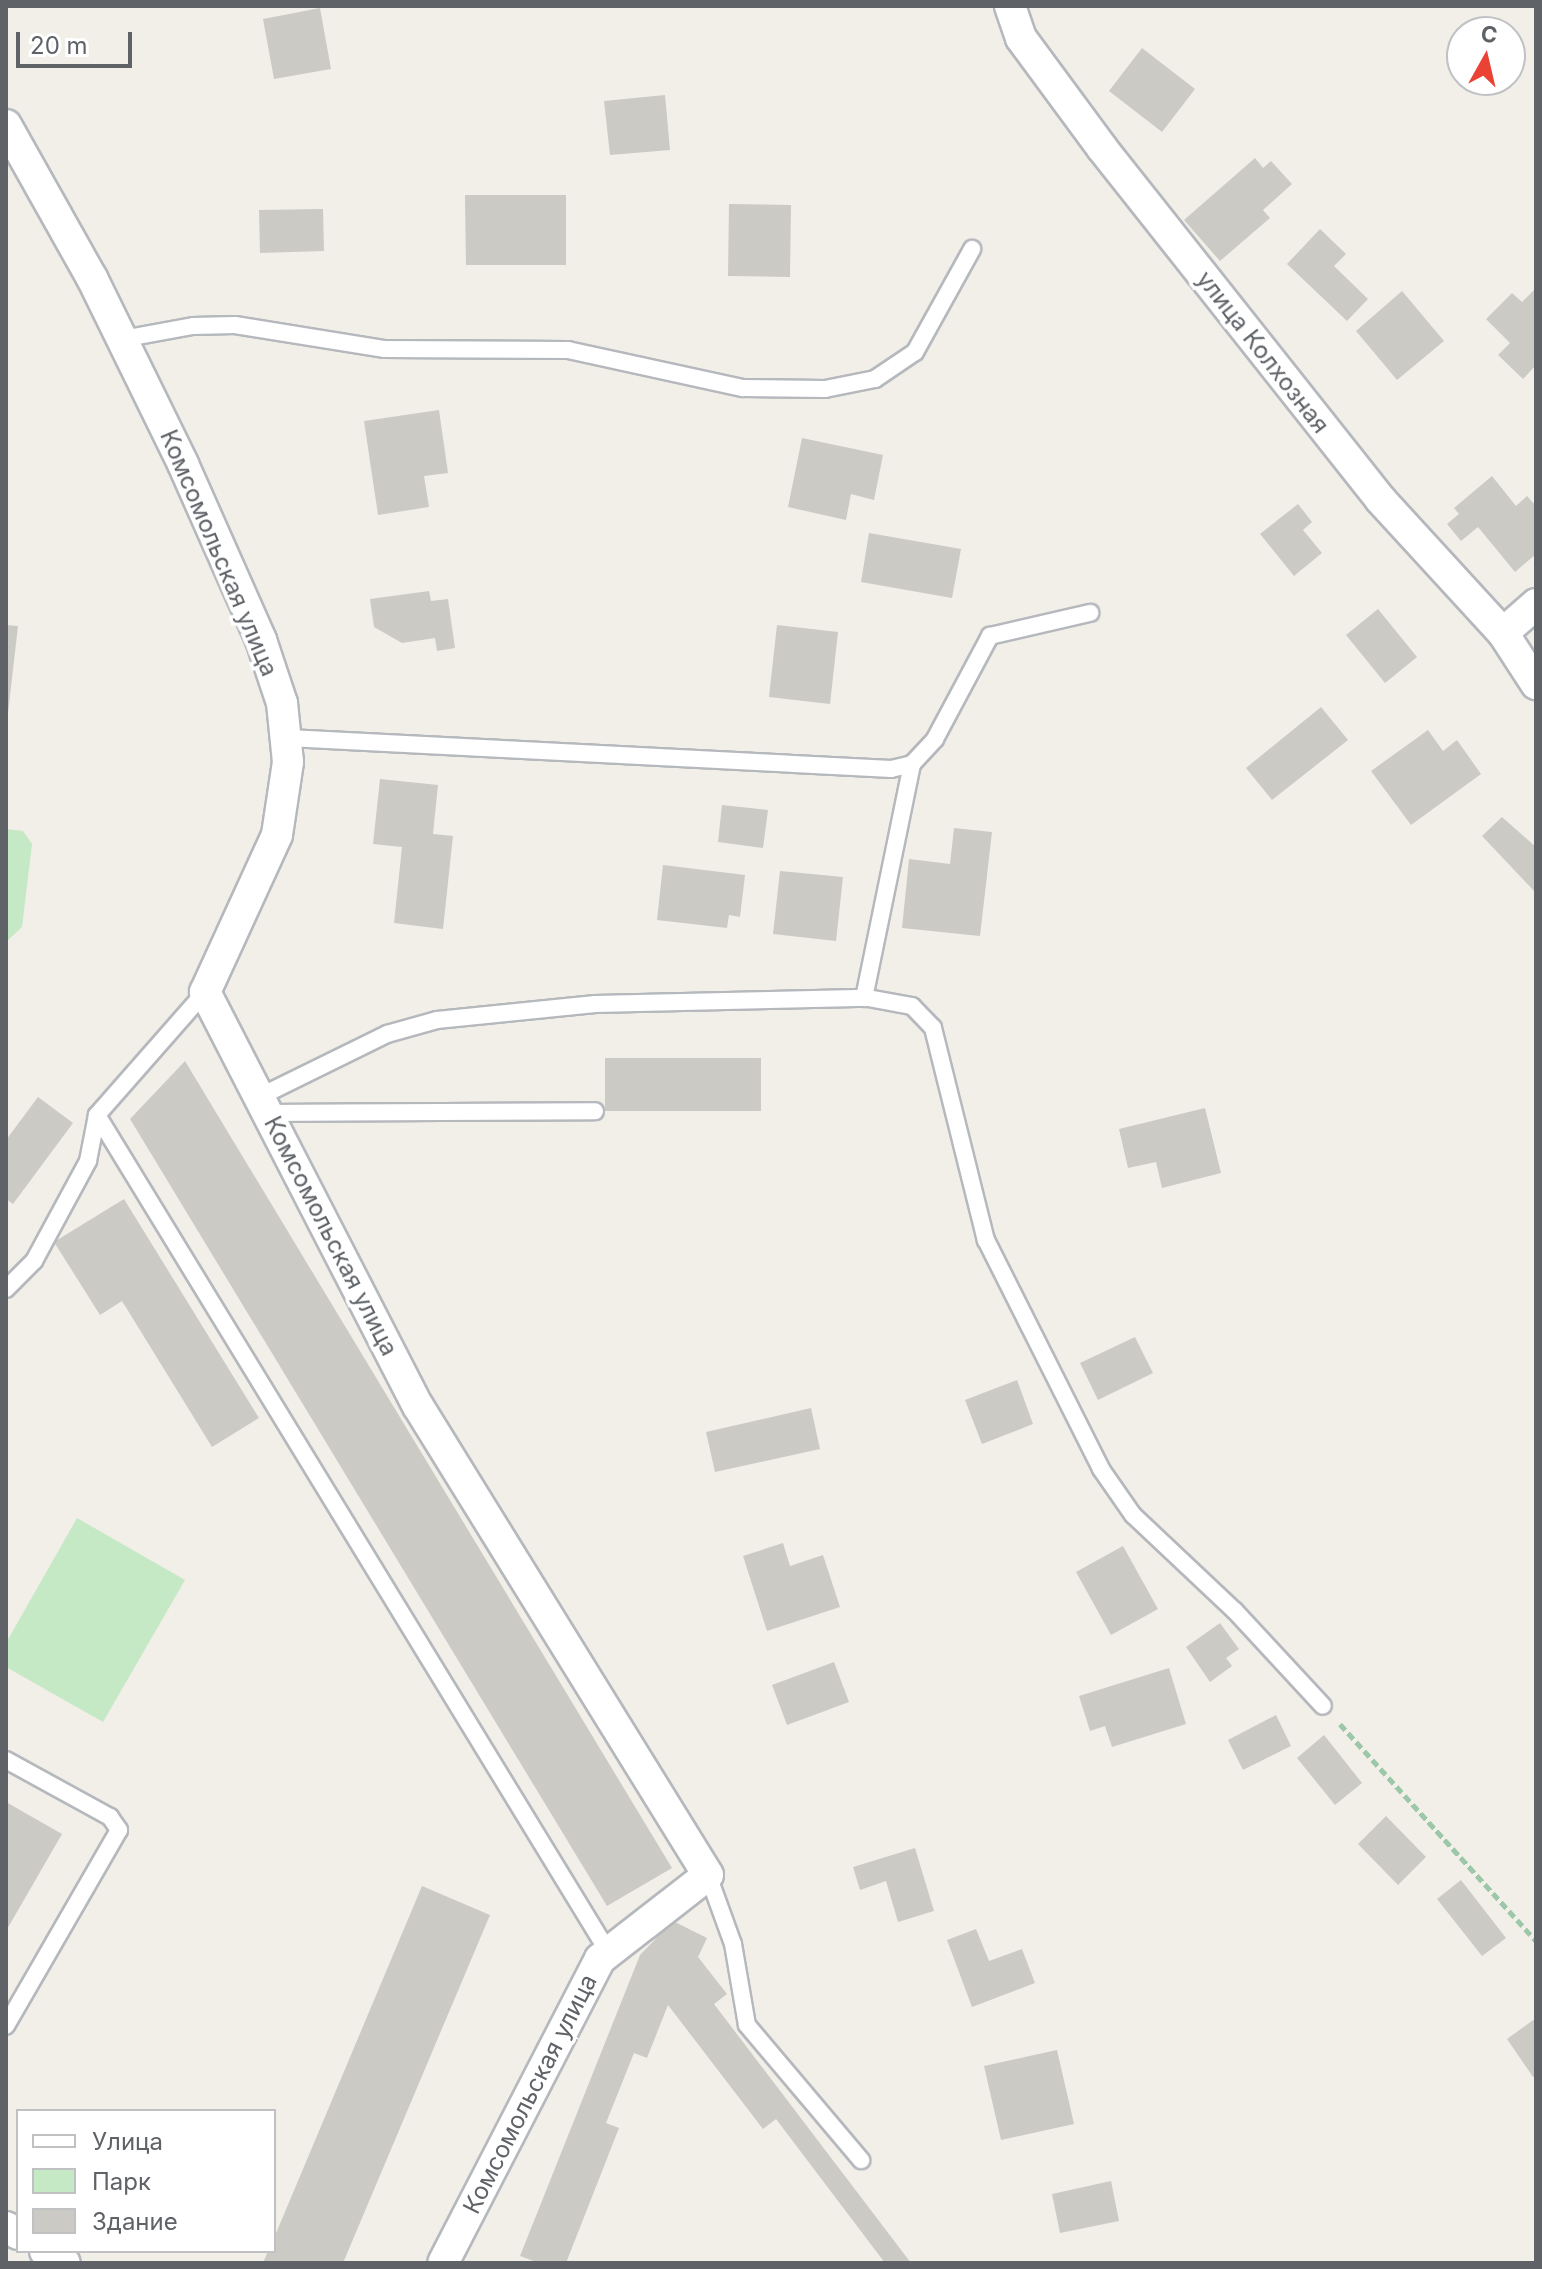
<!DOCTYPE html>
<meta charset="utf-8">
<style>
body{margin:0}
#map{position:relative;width:1542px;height:2269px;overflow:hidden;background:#f1efe8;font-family:Inter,sans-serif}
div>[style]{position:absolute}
.green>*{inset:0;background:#c5e8c5}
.building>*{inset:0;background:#cccac5}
.path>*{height:5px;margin-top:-2.5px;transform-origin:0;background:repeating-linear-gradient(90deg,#9cc7a9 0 8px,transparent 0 12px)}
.roads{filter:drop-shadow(2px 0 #b5b8bc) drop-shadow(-2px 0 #b5b8bc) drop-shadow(0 2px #b5b8bc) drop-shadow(0 -2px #b5b8bc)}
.lane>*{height:16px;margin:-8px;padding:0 8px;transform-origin:8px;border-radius:8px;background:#fff}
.street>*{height:30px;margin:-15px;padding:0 15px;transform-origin:15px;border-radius:15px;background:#fff}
span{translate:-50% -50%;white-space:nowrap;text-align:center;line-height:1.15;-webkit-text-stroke:7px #fff;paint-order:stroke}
.street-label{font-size:24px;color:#5f6368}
.frame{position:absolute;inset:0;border:8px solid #5f6368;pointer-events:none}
.legend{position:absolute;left:16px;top:2109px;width:260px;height:144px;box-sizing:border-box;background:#fff;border:2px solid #bfc1c3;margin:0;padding:10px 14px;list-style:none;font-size:24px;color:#5f6368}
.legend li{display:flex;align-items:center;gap:16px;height:40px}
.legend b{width:40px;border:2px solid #bfc1c3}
.north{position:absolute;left:1446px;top:16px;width:80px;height:80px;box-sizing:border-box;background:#fff;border:2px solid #bfc1c3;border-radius:50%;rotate:8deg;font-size:22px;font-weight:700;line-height:32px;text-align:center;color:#5f6368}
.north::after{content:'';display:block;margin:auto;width:28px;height:36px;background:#ea4335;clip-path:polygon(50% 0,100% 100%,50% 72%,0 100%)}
.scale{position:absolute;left:16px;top:32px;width:116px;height:36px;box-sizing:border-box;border:4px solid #5f6368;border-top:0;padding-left:10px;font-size:24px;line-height:28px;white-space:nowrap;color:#5f6368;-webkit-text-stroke:6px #fff;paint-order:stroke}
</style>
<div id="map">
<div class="green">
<i style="clip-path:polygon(6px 829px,23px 831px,32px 844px,22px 927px,6px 942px)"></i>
<i style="clip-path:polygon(77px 1518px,185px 1580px,103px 1722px,6px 1667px,6px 1643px)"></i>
</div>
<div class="building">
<i style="clip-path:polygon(320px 8px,331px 69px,274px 79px,263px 19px)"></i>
<i style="clip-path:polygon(1142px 48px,1195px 89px,1162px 132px,1109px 91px)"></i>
<i style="clip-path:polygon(665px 95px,670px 150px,610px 155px,604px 101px)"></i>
<i style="clip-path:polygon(1255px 158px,1263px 168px,1271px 161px,1292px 184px,1263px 210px,1270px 218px,1220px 261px,1184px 220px)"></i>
<i style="clip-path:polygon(465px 195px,566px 195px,566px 265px,466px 265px)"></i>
<i style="clip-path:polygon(729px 204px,791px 205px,790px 277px,728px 276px)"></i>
<i style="clip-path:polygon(323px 209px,324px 251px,260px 253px,259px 210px)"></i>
<i style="clip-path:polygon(1320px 229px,1346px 254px,1334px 266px,1368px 299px,1347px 321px,1287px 264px)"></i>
<i style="clip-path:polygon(1536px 288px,1536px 365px,1523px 379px,1498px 355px,1510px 343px,1486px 319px,1512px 293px,1522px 302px)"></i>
<i style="clip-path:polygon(1402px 291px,1444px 341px,1397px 380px,1356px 331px)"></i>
<i style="clip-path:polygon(439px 410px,448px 473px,424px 476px,429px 507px,378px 515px,364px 421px)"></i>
<i style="clip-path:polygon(802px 438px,883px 455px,874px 500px,851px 494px,846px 520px,788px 507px)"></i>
<i style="clip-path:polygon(1492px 476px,1516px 506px,1527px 496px,1536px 506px,1536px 554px,1515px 572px,1478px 527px,1461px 541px,1447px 524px,1459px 514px,1454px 508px)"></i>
<i style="clip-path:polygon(1298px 504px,1312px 522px,1303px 530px,1322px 553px,1294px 576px,1260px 534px)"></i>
<i style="clip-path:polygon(869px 533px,961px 549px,952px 598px,861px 582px)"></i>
<i style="clip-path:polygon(429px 591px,431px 601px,448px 599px,455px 648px,437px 651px,435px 638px,402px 643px,374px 627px,370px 599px)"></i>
<i style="clip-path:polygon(1378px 609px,1417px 657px,1385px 683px,1346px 635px)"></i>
<i style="clip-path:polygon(6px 625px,18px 626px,8px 713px,6px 713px)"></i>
<i style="clip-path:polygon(777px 625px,838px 632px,830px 704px,769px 697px)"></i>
<i style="clip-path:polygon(1321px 707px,1348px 740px,1272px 800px,1246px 768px)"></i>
<i style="clip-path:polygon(1428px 730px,1443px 751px,1457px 740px,1481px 774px,1411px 825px,1371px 771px)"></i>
<i style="clip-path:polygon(380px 779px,438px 785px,433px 834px,453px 836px,443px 929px,394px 923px,402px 847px,373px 844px)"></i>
<i style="clip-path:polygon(722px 805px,768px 810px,763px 848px,718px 842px)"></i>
<i style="clip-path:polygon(1502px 817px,1536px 847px,1536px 893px,1482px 836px)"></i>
<i style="clip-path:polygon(954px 828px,992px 832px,980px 936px,902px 928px,909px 859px,950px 864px)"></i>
<i style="clip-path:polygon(663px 865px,745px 875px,740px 917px,729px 915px,727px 928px,657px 920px)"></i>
<i style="clip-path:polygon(780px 871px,843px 877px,836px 941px,773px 934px)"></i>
<i style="clip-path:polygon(605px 1058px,761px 1058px,761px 1111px,605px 1111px)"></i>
<i style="clip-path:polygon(185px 1061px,672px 1868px,607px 1906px,130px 1119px)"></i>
<i style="clip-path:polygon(38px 1097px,73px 1123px,13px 1204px,6px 1199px,6px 1140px)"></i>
<i style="clip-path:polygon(1205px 1108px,1221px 1173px,1162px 1188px,1156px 1162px,1128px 1168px,1119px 1129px)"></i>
<i style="clip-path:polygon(124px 1199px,259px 1418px,212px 1447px,122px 1301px,100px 1315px,54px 1242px)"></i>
<i style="clip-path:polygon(1135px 1337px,1153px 1373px,1098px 1400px,1080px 1363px)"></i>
<i style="clip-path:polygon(1017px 1380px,1033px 1424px,982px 1444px,965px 1400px)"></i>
<i style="clip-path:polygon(811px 1408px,820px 1449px,715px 1472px,706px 1432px)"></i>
<i style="clip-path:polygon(783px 1543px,790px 1566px,823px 1555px,840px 1607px,767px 1631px,743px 1556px)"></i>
<i style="clip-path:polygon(1123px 1546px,1158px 1609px,1111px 1635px,1076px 1572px)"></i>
<i style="clip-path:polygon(1220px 1623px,1239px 1649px,1226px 1658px,1232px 1666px,1210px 1682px,1186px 1647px)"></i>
<i style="clip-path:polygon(834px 1662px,849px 1702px,787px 1725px,772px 1685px)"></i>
<i style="clip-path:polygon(1169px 1668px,1186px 1724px,1112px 1747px,1105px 1726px,1090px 1731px,1079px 1696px)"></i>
<i style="clip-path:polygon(1276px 1715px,1291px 1746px,1243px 1770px,1228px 1740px)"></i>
<i style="clip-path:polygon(1324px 1735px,1362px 1783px,1335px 1805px,1297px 1758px)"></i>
<i style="clip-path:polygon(6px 1802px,62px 1834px,6px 1931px)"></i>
<i style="clip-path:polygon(1386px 1816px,1426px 1857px,1398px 1885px,1358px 1844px)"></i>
<i style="clip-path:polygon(915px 1848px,934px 1911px,898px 1922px,886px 1881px,860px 1890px,853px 1867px)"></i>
<i style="clip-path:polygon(1461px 1880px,1506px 1938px,1482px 1956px,1437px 1899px)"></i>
<i style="clip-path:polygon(422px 1886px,490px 1915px,343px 2263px,263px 2263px,268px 2251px,274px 2251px,274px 2238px)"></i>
<i style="clip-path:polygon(673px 1921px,707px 1938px,698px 1957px,727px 1994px,714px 2004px,911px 2263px,885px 2263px,776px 2119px,763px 2129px,668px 2005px,647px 2058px,634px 2053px,606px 2123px,619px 2128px,566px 2263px,539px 2263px,520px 2256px,640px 1955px)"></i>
<i style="clip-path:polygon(976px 1929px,989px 1961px,1022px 1949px,1035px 1983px,972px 2007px,947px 1940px)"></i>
<i style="clip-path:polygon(1536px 2018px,1536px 2075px,1533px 2077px,1507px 2039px)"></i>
<i style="clip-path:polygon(1057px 2050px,1074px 2124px,1001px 2140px,984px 2066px)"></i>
<i style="clip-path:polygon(1111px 2181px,1119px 2221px,1060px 2233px,1052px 2194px)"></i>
</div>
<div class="path">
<i style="left:1340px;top:1724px;width:292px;rotate:47.9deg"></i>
</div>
<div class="roads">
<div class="lane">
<i style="left:122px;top:339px;width:72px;rotate:-10.4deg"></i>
<i style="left:193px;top:326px;width:42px;rotate:-1.4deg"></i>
<i style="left:235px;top:325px;width:152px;rotate:9.1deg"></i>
<i style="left:385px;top:349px;width:183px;rotate:0.3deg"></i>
<i style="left:568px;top:350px;width:179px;rotate:12.3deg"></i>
<i style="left:743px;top:388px;width:82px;rotate:0.7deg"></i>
<i style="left:825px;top:389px;width:51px;rotate:-11.3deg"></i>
<i style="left:875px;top:379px;width:48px;rotate:-34deg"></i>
<i style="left:915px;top:352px;width:118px;rotate:-61deg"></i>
<i style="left:288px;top:738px;width:604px;rotate:2.94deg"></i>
<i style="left:891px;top:769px;width:22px;rotate:-13deg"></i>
<i style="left:912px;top:764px;width:34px;rotate:-47deg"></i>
<i style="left:935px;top:739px;width:117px;rotate:-61.9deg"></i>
<i style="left:990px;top:636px;width:103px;rotate:-13deg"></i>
<i style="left:864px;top:998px;width:239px;rotate:-78.4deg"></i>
<i style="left:259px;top:1097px;width:143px;rotate:-26.2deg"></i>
<i style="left:387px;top:1034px;width:52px;rotate:-15.6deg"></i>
<i style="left:437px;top:1020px;width:159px;rotate:-5.8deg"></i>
<i style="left:595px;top:1004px;width:273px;rotate:-1.3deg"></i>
<i style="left:868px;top:998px;width:45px;rotate:10.3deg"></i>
<i style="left:912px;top:1006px;width:30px;rotate:46deg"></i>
<i style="left:933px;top:1028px;width:219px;rotate:76deg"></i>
<i style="left:986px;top:1240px;width:256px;rotate:63.3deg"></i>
<i style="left:1101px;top:1469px;width:56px;rotate:55.2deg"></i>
<i style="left:1133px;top:1515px;width:140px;rotate:43.3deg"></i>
<i style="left:1235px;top:1611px;width:129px;rotate:47.2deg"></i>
<i style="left:267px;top:1113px;width:328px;rotate:-0.3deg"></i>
<i style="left:97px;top:1115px;width:978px;rotate:58.58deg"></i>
<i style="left:6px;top:1289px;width:40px;rotate:-45deg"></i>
<i style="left:34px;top:1261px;width:114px;rotate:-61.6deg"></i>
<i style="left:88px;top:1161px;width:47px;rotate:-78.9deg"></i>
<i style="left:97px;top:1115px;width:164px;rotate:-48.7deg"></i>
<i style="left:6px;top:1760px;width:119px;rotate:28.7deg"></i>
<i style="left:110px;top:1817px;width:16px;rotate:55deg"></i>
<i style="left:119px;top:1830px;width:226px;rotate:120deg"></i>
<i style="left:708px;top:1875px;width:73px;rotate:70.1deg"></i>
<i style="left:733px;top:1944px;width:82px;rotate:80.2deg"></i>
<i style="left:747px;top:2025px;width:177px;rotate:49.8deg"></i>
</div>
<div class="street">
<i style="left:1010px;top:6px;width:34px;rotate:71deg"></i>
<i style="left:1021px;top:38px;width:137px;rotate:53.6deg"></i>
<i style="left:1102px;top:148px;width:448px;rotate:51.6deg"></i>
<i style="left:1380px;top:499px;width:182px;rotate:47.5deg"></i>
<i style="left:1503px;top:633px;width:61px;rotate:57.1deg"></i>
<i style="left:6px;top:125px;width:176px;rotate:60.7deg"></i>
<i style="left:92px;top:278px;width:207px;rotate:63.9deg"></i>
<i style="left:183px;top:464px;width:193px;rotate:66.1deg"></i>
<i style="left:261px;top:640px;width:66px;rotate:71.6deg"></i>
<i style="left:282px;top:703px;width:59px;rotate:84.2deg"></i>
<i style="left:288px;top:762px;width:74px;rotate:98.6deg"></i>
<i style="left:277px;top:835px;width:173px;rotate:114.6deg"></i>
<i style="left:205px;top:992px;width:466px;rotate:62.8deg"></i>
<i style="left:418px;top:1406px;width:551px;rotate:58.27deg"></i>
<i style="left:708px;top:1875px;width:137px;rotate:142.1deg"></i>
<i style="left:600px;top:1959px;width:342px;rotate:117.3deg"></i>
<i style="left:1503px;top:633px;width:44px;rotate:-41.3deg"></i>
<i style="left:6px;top:2227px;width:14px;rotate:30deg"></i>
<i style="left:45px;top:2251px;width:23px;rotate:31deg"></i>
</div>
</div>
<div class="street-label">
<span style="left:1263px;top:352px;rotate:52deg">улица Колхозная</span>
<span style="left:219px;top:553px;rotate:67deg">Комсомольская улица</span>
<span style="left:331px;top:1236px;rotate:63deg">Комсомольская улица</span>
<span style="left:530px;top:2094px;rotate:-63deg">Комсомольская улица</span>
</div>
<div class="frame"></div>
<ul class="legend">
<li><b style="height:10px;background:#fff"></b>Улица</li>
<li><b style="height:22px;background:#c5e8c5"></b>Парк</li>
<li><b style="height:22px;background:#cccac5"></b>Здание</li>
</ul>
<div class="north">С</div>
<div class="scale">20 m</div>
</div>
